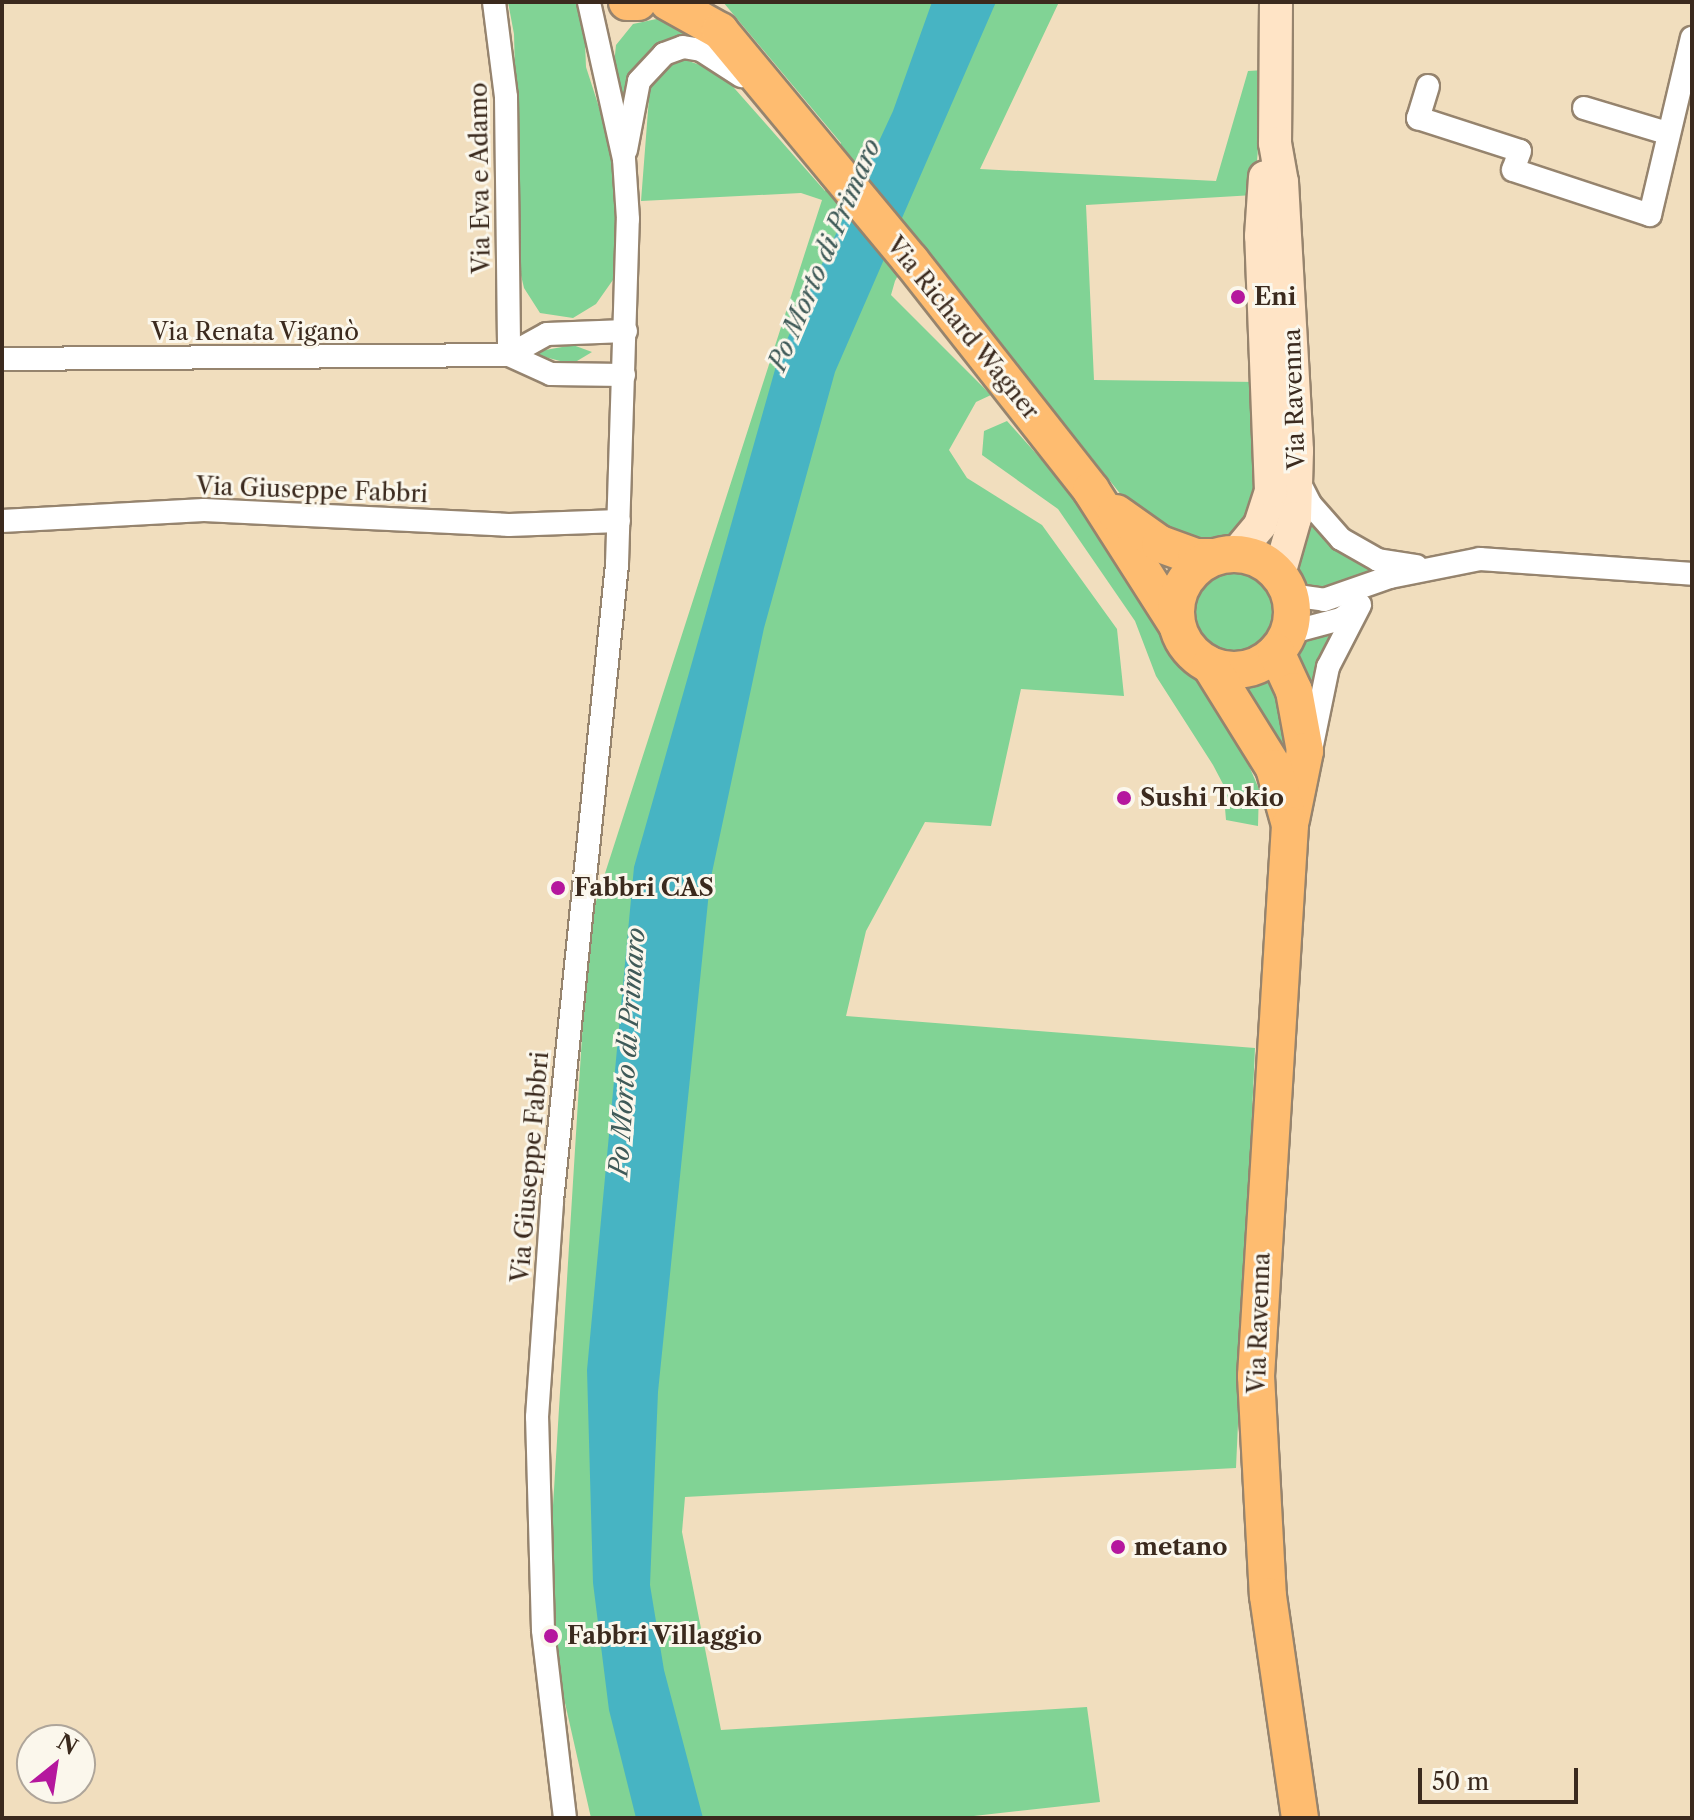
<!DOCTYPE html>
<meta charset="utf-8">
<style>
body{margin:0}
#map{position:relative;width:1694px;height:1820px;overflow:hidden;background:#f1debe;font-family:"Libre Caslon Text",serif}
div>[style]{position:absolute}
.green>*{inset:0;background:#81d395}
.round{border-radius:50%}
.water>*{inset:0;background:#47b4c3}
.roads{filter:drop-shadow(2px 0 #96846e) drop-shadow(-2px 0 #96846e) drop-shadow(0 2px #96846e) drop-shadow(0 -2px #96846e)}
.street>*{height:22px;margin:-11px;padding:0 11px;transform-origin:11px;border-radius:11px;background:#fff}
.secondary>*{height:32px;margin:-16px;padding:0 16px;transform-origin:16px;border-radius:16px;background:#ffe4c6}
.primary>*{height:36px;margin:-18px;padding:0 18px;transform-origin:18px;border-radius:18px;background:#febc70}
.primary>.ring{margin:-18px;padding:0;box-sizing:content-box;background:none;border:36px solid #febc70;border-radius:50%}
.dots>*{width:22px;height:22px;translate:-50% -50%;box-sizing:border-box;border:4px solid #fbf7ec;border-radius:50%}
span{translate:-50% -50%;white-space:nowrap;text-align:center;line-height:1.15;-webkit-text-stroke:6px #fbf7ec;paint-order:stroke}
.street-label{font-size:24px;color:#3b2a1e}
.poi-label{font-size:24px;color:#3b2a1e;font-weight:700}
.left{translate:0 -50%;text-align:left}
.water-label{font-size:26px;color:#3f5a58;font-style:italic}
.frame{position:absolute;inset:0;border:4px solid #3b2a1e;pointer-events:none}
.north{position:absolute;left:16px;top:1724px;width:80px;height:80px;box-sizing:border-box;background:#fbf7ec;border:2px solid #aea59a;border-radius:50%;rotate:30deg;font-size:22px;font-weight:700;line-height:32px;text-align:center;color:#3b2a1e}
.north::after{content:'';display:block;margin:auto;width:28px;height:36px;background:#b5179e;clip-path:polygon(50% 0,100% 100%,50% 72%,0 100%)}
.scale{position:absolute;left:1418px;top:1768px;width:160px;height:36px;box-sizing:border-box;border:4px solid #3b2a1e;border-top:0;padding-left:10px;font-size:24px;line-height:28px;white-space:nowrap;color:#3b2a1e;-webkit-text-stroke:6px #fbf7ec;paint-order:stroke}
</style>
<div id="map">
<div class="green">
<i style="clip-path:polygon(508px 2px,577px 2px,584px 18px,586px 67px,608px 135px,616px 195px,615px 277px,596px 304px,573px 318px,540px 313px,524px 288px,520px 271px,514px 34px)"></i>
<i style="clip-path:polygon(723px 2px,1059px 2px,980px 169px,1216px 181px,1248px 71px,1264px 70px,1271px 144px,1258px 149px,1254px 195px,1086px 205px,1094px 380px,1259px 382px,1264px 484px,1236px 536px,1182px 544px,1126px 501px,917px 239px,895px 281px,891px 295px,991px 395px,976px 402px,949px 450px,967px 478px,1042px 525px,1117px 629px,1124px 696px,1021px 689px,991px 826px,925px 822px,866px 931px,846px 1016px,1255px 1048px,1236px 1468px,685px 1497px,682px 1532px,721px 1730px,1087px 1707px,1100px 1802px,956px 1818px,591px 1818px,546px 1619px,589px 923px,822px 200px,801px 193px,641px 201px,650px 85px,662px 67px,680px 58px,720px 72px,825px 191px,841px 143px)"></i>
<i style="clip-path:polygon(666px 17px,701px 39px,683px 38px,625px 108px,614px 64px,616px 45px,633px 24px)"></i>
<i style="clip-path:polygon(573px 345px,592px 352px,572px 364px,529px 353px)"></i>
<i style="clip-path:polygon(1007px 421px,1065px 486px,1236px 736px,1259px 789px,1258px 826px,1226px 820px,1223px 784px,1213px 765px,1156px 676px,1135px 621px,1058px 509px,982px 455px,984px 431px)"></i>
<i style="clip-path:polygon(1303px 510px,1381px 567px,1312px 592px,1296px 582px,1292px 573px)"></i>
<i class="round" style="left:1193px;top:571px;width:82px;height:82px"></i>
<i style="clip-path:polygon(1339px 627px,1321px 657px,1311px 705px,1294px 658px,1297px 646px,1304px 637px)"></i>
<i style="clip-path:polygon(1272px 673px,1289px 731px,1290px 797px,1238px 683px)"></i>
</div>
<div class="water">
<i style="clip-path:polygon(932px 2px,996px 2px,835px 372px,764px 628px,710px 882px,658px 1392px,650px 1585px,664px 1670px,703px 1818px,636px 1818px,609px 1710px,593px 1583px,587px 1370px,634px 867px,778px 359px,893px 111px)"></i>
</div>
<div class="roads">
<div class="street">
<i style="left:494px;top:2px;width:96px;rotate:82.8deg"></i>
<i style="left:506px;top:97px;width:258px;rotate:89.3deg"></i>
<i style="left:1428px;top:86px;width:34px;rotate:107deg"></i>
<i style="left:1418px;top:118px;width:107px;rotate:17.9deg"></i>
<i style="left:1520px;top:151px;width:20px;rotate:110deg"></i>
<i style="left:1513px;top:170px;width:144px;rotate:18.2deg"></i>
<i style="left:1650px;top:215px;width:182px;rotate:-76.7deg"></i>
<i style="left:1584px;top:108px;width:87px;rotate:16.8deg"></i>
<i style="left:626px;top:150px;width:70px;rotate:-79.3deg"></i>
<i style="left:639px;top:81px;width:37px;rotate:-47deg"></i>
<i style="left:664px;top:54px;width:20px;rotate:-20deg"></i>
<i style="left:683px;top:47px;width:18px;rotate:9deg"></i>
<i style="left:701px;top:50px;width:48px;rotate:33deg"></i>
<i style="left:509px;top:355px;width:43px;rotate:-28.9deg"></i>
<i style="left:547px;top:334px;width:79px;rotate:-2.2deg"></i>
<i style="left:2px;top:359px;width:507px;rotate:-0.45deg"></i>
<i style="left:509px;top:355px;width:46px;rotate:24.3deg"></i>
<i style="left:551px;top:374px;width:73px;rotate:0.8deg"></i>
<i style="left:1297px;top:478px;width:30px;rotate:63deg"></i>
<i style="left:1311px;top:505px;width:45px;rotate:48.6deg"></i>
<i style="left:1341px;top:539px;width:43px;rotate:29.6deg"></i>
<i style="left:1378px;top:560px;width:39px;rotate:9deg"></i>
<i style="left:2px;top:521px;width:202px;rotate:-3.1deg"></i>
<i style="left:204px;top:510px;width:305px;rotate:2.8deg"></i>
<i style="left:509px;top:525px;width:110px;rotate:-2.1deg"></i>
<i style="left:1290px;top:595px;width:34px;rotate:8deg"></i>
<i style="left:1324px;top:600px;width:70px;rotate:-19.2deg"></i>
<i style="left:1390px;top:577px;width:92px;rotate:-11.3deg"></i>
<i style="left:1480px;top:559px;width:213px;rotate:4deg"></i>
<i style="left:1288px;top:633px;width:55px;rotate:-14.8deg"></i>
<i style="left:1341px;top:619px;width:20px;rotate:-37deg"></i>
<i style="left:1311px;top:750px;width:85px;rotate:-78.4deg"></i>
<i style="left:1328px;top:667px;width:70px;rotate:-62.7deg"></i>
<i style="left:565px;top:1818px;width:189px;rotate:-96.7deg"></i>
<i style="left:543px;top:1630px;width:213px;rotate:-91.6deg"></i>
<i style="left:537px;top:1417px;width:217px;rotate:-86deg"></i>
<i style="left:552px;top:1201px;width:640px;rotate:-84.17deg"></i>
<i style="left:617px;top:564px;width:345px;rotate:-88.2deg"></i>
<i style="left:628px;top:219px;width:60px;rotate:-93.8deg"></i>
<i style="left:624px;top:159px;width:161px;rotate:-102.6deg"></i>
</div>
<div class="secondary">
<i style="left:1276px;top:2px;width:141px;rotate:90.4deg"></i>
<i style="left:1275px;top:143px;width:40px;rotate:80deg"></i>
<i style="left:1282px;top:182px;width:269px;rotate:86.8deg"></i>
<i style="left:1297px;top:451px;width:67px;rotate:91.7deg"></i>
<i style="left:1295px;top:518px;width:58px;rotate:105.9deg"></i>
<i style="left:1236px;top:554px;width:38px;rotate:-50deg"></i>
<i style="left:1260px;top:525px;width:36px;rotate:-72deg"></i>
<i style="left:1271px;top:491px;width:255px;rotate:-92.2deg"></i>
<i style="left:1261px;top:236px;width:59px;rotate:-86.1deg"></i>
</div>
<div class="primary">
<i style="left:627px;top:2px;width:11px"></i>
<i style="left:668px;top:2px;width:60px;rotate:29.1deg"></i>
<i style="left:720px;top:31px;width:299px;rotate:50.3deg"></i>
<i style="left:911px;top:261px;width:291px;rotate:51.8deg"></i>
<i style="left:1091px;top:490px;width:160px;rotate:57.5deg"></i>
<i style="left:1116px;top:513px;width:54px;rotate:35.2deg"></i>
<i style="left:1160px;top:544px;width:38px;rotate:20deg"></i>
<i style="left:1196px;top:557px;width:18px"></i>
<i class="ring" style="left:1176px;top:554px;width:80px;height:80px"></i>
<i style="left:1276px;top:652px;width:43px;rotate:65.2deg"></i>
<i style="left:1294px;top:691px;width:61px;rotate:79.6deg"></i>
<i style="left:1305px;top:751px;width:70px;rotate:101.5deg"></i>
<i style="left:1210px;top:665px;width:121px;rotate:58.1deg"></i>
<i style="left:1274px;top:768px;width:59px;rotate:74.3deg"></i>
<i style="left:1290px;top:825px;width:552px;rotate:93.53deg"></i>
<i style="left:1256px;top:1376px;width:220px;rotate:86.9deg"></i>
<i style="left:1268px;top:1596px;width:224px;rotate:81.8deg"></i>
</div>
</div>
<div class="dots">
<i style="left:1238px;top:297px;background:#b5179e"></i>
<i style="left:1124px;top:798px;background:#b5179e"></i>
<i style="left:558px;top:888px;background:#b5179e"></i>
<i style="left:1118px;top:1547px;background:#b5179e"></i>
<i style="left:551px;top:1636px;background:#b5179e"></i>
</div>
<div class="street-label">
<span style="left:480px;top:178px;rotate:-91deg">Via Eva e Adamo</span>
<span style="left:963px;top:328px;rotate:51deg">Via Richard Wagner</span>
<span style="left:255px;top:332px">Via Renata Viganò</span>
<span style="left:1294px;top:399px;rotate:-92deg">Via Ravenna</span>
<span style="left:312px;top:490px;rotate:2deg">Via Giuseppe Fabbri</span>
<span style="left:530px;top:1167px;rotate:-85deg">Via Giuseppe Fabbri</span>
<span style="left:1259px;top:1323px;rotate:-88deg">Via Ravenna</span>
</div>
<div class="poi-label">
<span class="left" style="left:1254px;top:297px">Eni</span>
<span class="left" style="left:1140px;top:798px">Sushi Tokio</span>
<span class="left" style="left:574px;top:888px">Fabbri CAS</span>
<span class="left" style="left:1134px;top:1547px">metano</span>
<span class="left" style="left:567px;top:1636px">Fabbri Villaggio</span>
</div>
<div class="water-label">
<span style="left:825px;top:255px;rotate:-67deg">Po Morto di Primaro</span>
<span style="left:628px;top:1052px;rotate:-86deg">Po Morto di Primaro</span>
</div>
<div class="frame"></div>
<div class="north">N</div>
<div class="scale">50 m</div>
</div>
